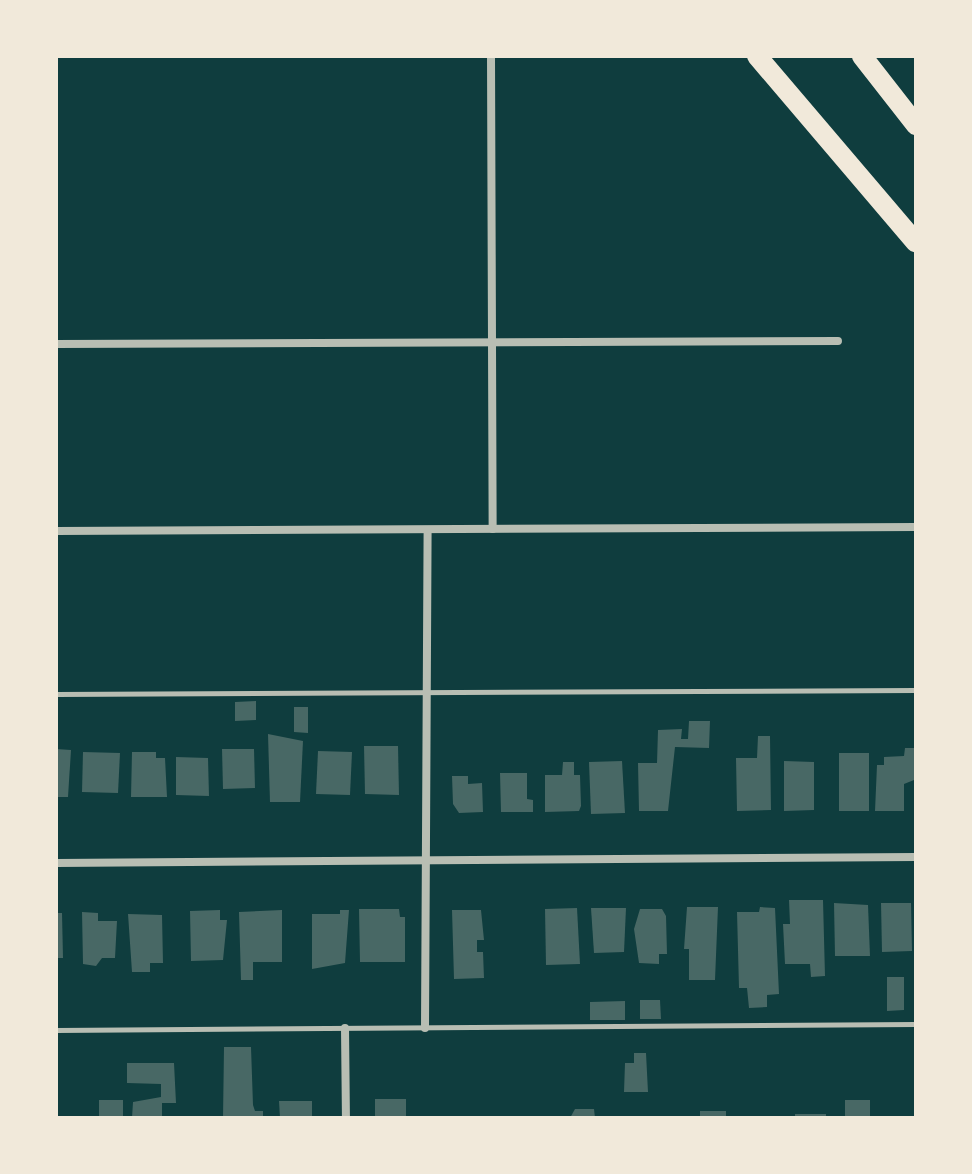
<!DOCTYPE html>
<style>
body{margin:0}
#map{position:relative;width:972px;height:1174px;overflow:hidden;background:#0f3d3e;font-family:Georgia,serif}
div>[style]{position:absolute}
.building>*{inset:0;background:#486865}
.service>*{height:5px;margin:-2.5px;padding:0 2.5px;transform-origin:2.5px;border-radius:2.5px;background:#b8beb3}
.minor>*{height:8px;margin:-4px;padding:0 4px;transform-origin:4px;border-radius:4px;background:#b8beb3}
.motorway>*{height:20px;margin:-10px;padding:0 10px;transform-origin:10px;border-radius:10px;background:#f1e9da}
span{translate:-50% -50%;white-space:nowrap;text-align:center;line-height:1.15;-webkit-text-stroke:8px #f1e9da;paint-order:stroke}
.frame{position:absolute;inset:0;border:58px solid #f1e9da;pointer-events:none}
</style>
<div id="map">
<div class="building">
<i style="clip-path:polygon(256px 701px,256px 720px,235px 721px,235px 702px)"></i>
<i style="clip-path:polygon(294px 707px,308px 707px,308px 733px,294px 732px)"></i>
<i style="clip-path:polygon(689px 721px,710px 721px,709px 748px,675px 747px,668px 811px,639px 811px,638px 763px,657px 763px,658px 730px,682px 729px,681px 739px,688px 739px)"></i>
<i style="clip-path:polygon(268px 734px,303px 741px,300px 802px,270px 802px)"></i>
<i style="clip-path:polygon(758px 736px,770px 736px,771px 810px,737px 811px,736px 758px,757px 758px)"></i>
<i style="clip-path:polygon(364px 746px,398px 746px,399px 795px,365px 794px)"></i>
<i style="clip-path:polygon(905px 748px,914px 748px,914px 780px,904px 784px,904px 811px,875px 811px,877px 765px,884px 765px,884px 757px,904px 756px)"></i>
<i style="clip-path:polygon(56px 749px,71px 750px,68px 797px,56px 797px)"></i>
<i style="clip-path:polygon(222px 749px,254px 749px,255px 788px,223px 789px)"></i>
<i style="clip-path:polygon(318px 751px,352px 752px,350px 795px,316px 794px)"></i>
<i style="clip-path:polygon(83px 752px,120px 753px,118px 793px,82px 792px)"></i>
<i style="clip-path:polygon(132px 752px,156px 752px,156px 758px,165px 758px,167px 797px,131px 797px)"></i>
<i style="clip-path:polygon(839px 753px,869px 753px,869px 811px,839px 811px)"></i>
<i style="clip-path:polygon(176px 757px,208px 758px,209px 796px,176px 795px)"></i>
<i style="clip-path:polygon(622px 761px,625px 813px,591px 814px,589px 762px)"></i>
<i style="clip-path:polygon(784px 761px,814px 762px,814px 810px,784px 811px)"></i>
<i style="clip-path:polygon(563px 762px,574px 762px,574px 775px,580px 775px,581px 806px,579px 811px,545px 812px,545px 775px,562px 775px)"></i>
<i style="clip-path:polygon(500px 773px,527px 773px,527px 799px,533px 800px,533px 812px,501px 812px)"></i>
<i style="clip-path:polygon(452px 776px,468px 776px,468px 784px,482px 783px,483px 812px,459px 813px,453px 804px)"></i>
<i style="clip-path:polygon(789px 900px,823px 900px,825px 976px,811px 977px,810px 964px,785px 964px,783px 924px,790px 924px)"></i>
<i style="clip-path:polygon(834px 903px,868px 905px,870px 956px,835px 956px)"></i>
<i style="clip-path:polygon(881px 903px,911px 903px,912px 951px,882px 952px)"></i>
<i style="clip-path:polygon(687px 907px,718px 907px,715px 980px,689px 980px,689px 949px,684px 949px)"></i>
<i style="clip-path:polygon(760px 907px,775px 908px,779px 994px,767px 995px,767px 1007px,749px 1008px,747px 988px,739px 988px,737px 912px,759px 912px)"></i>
<i style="clip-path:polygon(577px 908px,580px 964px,546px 965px,545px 909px)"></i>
<i style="clip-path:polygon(591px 908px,626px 908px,624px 952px,594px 953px)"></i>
<i style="clip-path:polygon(359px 909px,399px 909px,400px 917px,405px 917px,405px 962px,360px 962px)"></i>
<i style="clip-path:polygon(640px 909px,662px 909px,666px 916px,667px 954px,659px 954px,659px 964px,639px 963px,634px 929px)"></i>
<i style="clip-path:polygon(220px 910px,220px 920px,227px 920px,223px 960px,191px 961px,190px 911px)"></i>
<i style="clip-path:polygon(282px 910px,282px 962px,253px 962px,253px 980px,241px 980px,239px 912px)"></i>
<i style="clip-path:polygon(340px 910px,349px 910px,345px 963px,312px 969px,312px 914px,340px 914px)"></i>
<i style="clip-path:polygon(452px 910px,481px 910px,484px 940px,477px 940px,477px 952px,483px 952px,484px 978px,454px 979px)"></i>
<i style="clip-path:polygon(82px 912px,98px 913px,98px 921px,117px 921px,115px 958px,102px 958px,96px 966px,83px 964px)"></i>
<i style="clip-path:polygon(56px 913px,62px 913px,63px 958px,56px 958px)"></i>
<i style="clip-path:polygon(128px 914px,162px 915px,163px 963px,150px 963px,150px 972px,132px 972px)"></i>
<i style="clip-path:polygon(887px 977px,904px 977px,904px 1010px,887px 1011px)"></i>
<i style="clip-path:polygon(640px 1000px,660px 1000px,661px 1019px,640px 1019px)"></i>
<i style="clip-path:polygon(625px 1001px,625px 1020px,590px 1020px,590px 1002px)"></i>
<i style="clip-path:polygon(224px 1047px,251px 1047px,253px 1105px,255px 1111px,263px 1111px,263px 1118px,223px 1118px)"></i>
<i style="clip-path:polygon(634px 1053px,646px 1053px,648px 1092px,624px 1092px,625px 1063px,634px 1063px)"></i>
<i style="clip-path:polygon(127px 1063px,174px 1063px,176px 1103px,162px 1103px,162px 1118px,132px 1118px,133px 1102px,161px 1097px,161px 1084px,127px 1083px)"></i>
<i style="clip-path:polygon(375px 1099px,406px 1099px,406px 1118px,375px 1118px)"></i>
<i style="clip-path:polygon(99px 1100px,123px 1100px,123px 1118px,99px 1118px)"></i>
<i style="clip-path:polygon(845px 1100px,870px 1100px,870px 1118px,845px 1118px)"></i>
<i style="clip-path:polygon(279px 1101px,312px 1101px,312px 1118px,280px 1118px)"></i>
<i style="clip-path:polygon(575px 1109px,594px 1109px,595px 1118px,570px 1118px)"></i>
<i style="clip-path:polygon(700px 1111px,726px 1111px,726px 1118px,700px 1118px)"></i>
<i style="clip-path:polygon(795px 1114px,826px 1114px,826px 1118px,795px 1118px)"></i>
</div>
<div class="service">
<i style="left:56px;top:694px;width:860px;rotate:-0.27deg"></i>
<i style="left:56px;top:1030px;width:860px;rotate:-0.4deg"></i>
</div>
<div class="minor">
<i style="left:491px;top:56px;width:473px;rotate:89.8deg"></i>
<i style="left:56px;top:344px;width:782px;rotate:-0.22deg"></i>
<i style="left:56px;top:531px;width:860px;rotate:-0.27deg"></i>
<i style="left:56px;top:863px;width:860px;rotate:-0.4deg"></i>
<i style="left:345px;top:1028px;width:90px;rotate:89.4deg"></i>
<i style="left:425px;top:1028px;width:498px;rotate:-89.7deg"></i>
</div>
<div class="motorway">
<i style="left:757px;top:56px;width:245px;rotate:49.6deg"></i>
<i style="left:862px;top:56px;width:88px;rotate:52deg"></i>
</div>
<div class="frame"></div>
</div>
